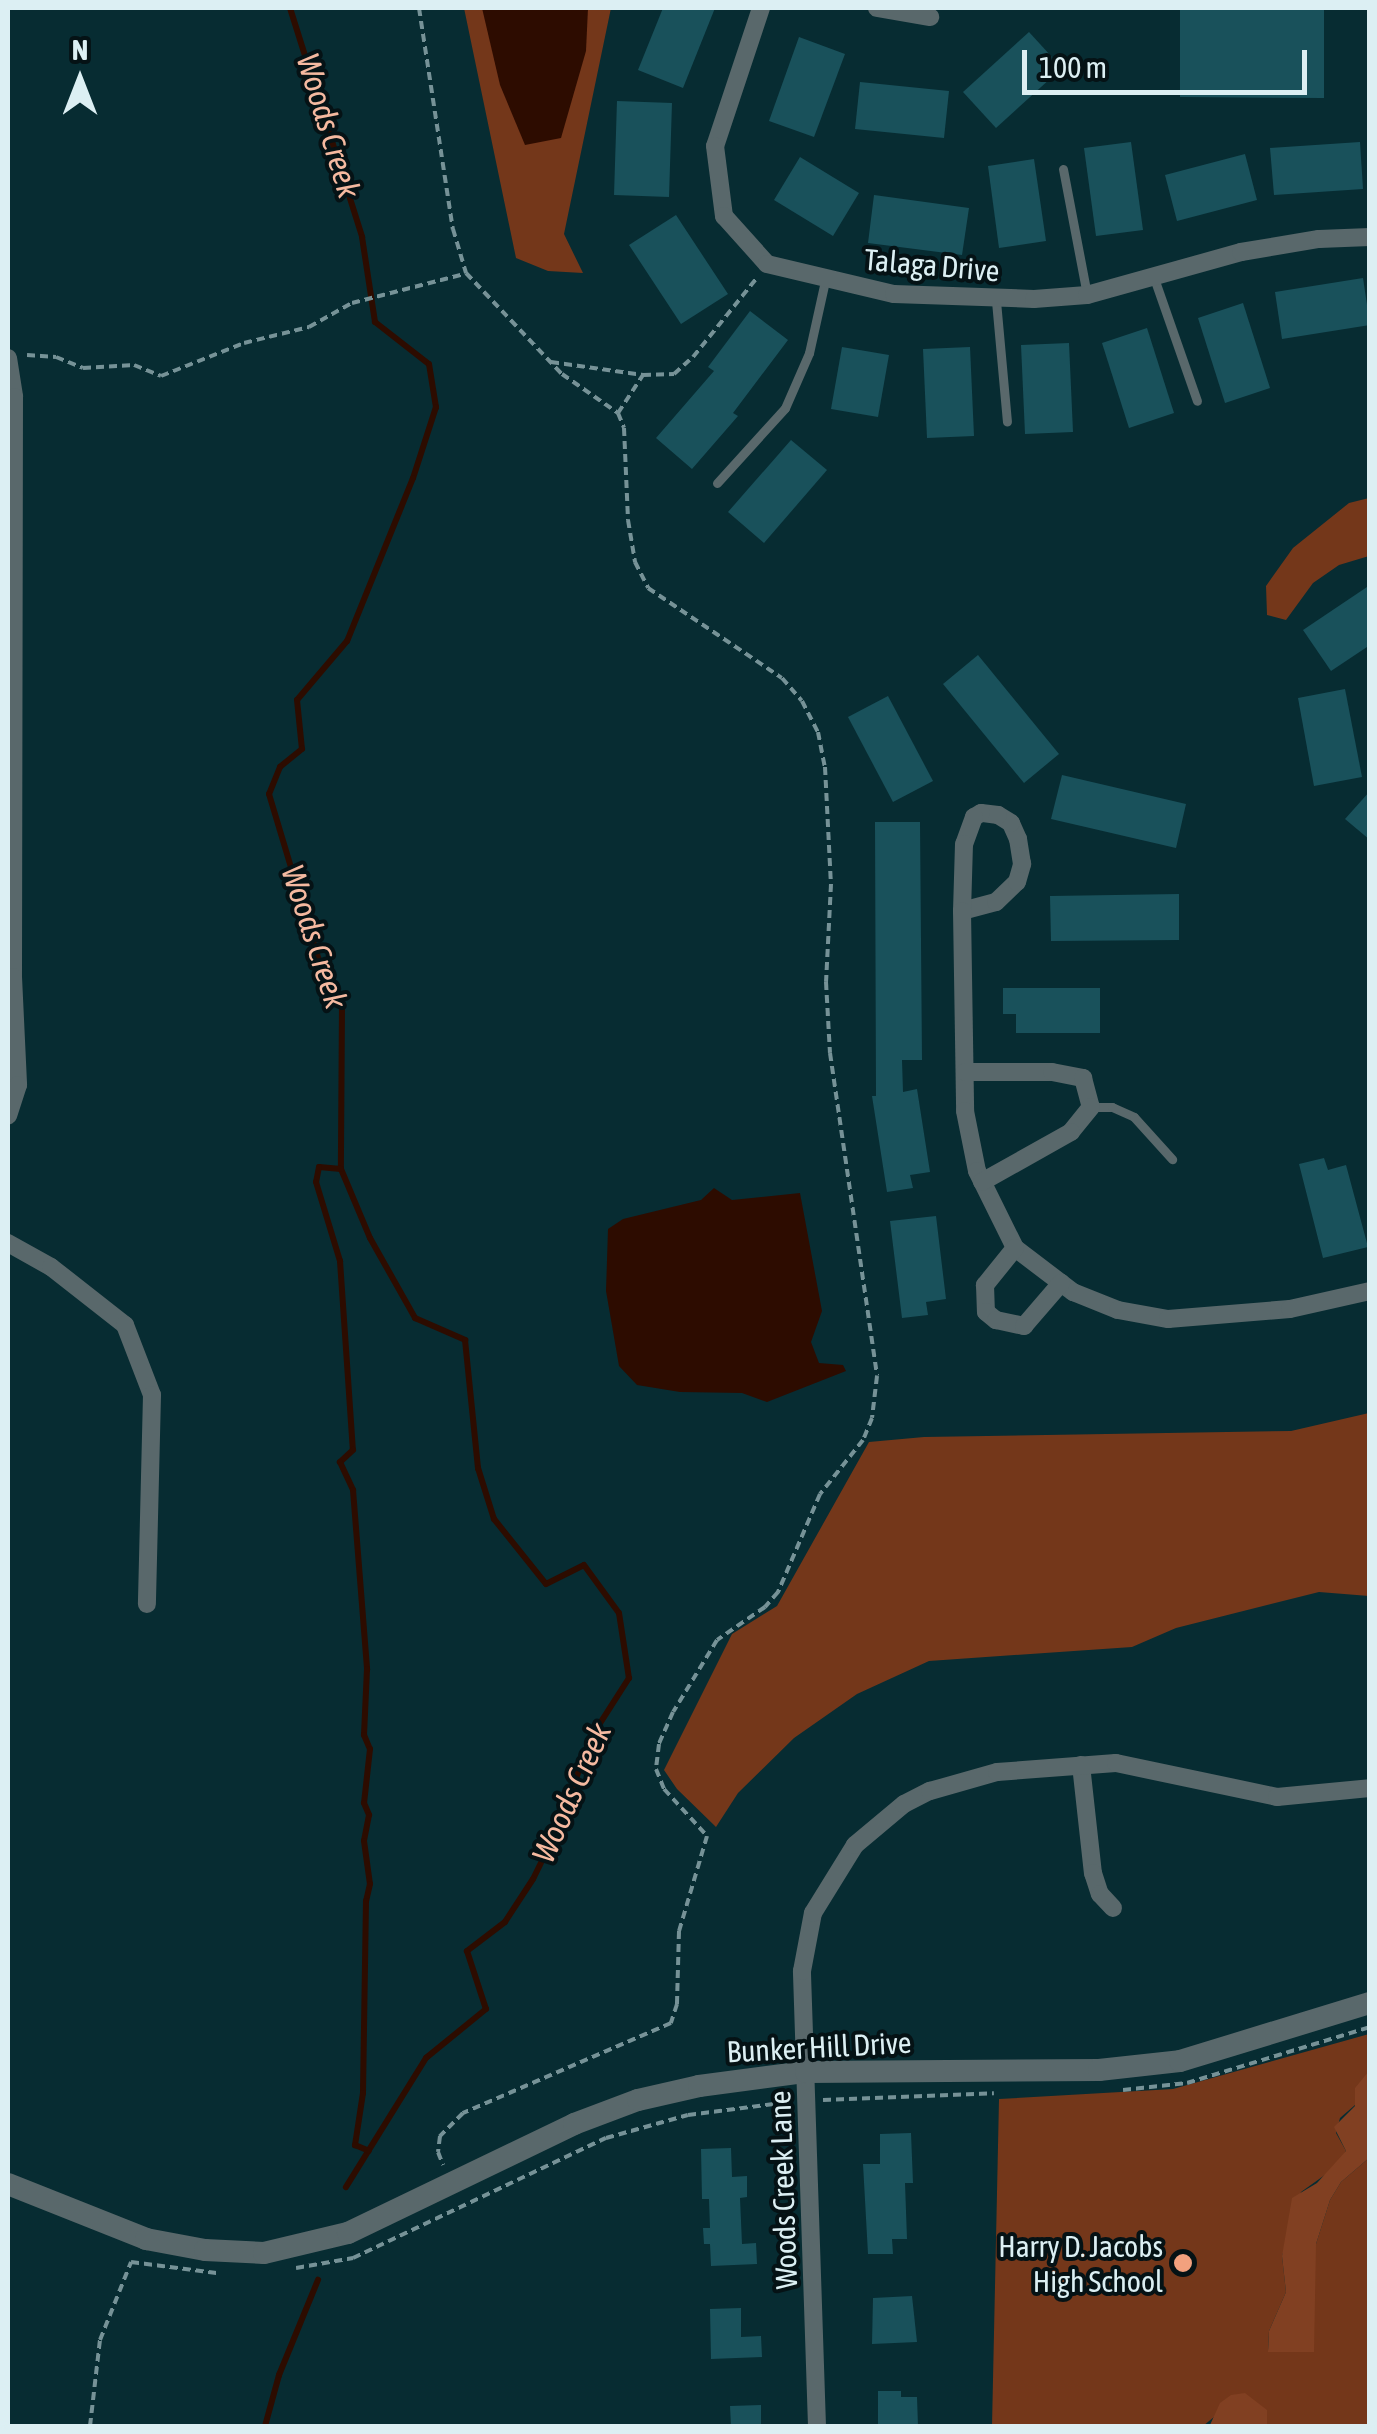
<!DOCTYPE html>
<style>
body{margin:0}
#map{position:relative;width:1377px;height:2434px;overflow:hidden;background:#072c32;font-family:"Asap Condensed",sans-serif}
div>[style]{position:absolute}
.green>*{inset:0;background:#74371a}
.forest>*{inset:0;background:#814022}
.water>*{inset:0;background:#2d0c00}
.stream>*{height:6px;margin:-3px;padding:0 3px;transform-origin:3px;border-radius:3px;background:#2d0c00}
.building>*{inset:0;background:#19515b}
.path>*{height:4px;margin-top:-2px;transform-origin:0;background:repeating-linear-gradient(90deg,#769297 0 8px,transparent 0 13px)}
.service>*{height:9px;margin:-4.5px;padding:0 4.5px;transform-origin:4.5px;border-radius:4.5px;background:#59686b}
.minor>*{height:18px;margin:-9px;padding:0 9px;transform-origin:9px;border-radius:9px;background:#59686b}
.tertiary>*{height:22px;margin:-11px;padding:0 11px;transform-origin:11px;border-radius:11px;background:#59686b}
.dots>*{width:28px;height:28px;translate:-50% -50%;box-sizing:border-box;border:5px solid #051215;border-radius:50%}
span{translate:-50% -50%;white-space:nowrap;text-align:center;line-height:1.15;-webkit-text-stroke:8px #051215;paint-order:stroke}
.street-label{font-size:30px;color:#dceff3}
.poi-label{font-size:30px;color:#dceff3}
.right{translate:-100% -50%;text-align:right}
.water-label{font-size:32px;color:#f5b9a0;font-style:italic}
.frame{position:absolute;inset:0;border:10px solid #dceff3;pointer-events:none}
.north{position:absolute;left:30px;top:30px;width:100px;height:100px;-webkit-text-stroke:8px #051215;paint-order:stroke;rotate:0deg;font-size:28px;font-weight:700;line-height:40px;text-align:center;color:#dceff3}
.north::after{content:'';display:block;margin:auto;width:35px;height:45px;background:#dceff3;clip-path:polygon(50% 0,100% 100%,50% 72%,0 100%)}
.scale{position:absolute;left:1022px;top:50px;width:285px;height:45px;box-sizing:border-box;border:5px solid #dceff3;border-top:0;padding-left:12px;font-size:30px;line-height:35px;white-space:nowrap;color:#dceff3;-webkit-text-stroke:8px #051215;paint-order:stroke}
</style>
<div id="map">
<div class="green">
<i style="clip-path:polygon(464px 8px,611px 8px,564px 234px,583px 273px,548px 271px,516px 258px)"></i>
<i style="clip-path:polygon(1369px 498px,1369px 556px,1339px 565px,1313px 583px,1286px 620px,1267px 615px,1266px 586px,1293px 548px,1349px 503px)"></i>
<i style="clip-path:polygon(1369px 1413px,1369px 1596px,1319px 1592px,1176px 1628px,1132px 1647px,929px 1661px,857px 1694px,794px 1738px,738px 1793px,716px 1827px,677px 1789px,664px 1770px,732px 1634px,777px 1606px,869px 1442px,924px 1437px,1291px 1431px)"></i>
<i style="clip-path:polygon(1369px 2034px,1369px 2071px,1355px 2096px,1355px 2105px,1340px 2118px,1336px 2133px,1346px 2151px,1336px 2167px,1301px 2192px,1282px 2256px,1286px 2292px,1269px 2331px,1268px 2351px,1316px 2244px,1330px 2200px,1341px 2182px,1369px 2158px,1369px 2426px,1267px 2426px,1267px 2410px,1214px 2417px,1203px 2426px,992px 2426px,999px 2099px,1173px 2089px)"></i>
</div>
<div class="forest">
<i style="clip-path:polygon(1369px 2071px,1369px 2158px,1341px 2182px,1330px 2200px,1316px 2244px,1314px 2352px,1268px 2352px,1269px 2331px,1286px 2292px,1282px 2256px,1292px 2198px,1317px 2183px,1346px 2151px,1334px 2127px,1355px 2106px,1355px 2088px)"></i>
<i style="clip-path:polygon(1245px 2393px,1267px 2410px,1267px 2426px,1203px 2426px,1210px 2425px,1220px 2403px,1231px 2395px)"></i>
</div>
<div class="water">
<i style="clip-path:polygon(482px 8px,588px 8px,586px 51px,561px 138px,525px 145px,500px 85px)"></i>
<i style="clip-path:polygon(714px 1188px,732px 1200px,800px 1193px,822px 1311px,811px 1342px,819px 1363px,843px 1365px,846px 1371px,767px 1402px,742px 1393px,680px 1392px,637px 1385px,619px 1366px,606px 1291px,608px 1229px,623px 1219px,701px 1200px)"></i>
</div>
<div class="stream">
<i style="left:290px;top:8px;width:240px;rotate:72.5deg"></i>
<i style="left:362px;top:237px;width:86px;rotate:81.3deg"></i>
<i style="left:375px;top:322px;width:68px;rotate:37.9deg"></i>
<i style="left:429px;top:364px;width:44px;rotate:80.8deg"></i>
<i style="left:436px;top:407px;width:75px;rotate:107.9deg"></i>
<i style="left:413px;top:478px;width:176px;rotate:112deg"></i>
<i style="left:347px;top:641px;width:77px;rotate:130.3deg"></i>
<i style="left:297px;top:700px;width:49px;rotate:84.2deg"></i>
<i style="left:302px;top:749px;width:28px;rotate:141deg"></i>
<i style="left:280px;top:767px;width:29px;rotate:112deg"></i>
<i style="left:269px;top:794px;width:188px;rotate:73.3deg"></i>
<i style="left:323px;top:974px;width:38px;rotate:60deg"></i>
<i style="left:342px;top:1007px;width:162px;rotate:90.4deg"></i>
<i style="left:341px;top:1169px;width:75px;rotate:67.2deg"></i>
<i style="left:370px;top:1238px;width:92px;rotate:60.6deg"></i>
<i style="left:415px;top:1318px;width:55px;rotate:23.7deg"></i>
<i style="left:465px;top:1340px;width:129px;rotate:84.2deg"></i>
<i style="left:478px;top:1468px;width:53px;rotate:72.6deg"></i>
<i style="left:494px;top:1519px;width:83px;rotate:51.3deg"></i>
<i style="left:546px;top:1584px;width:42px;rotate:-26.6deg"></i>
<i style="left:584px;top:1565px;width:59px;rotate:53.9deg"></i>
<i style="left:619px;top:1613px;width:66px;rotate:81.3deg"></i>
<i style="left:629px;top:1678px;width:72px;rotate:122.6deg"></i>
<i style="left:590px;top:1739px;width:90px;rotate:109.4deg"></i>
<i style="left:560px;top:1824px;width:61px;rotate:116.1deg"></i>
<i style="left:533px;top:1879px;width:51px;rotate:123.1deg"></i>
<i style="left:505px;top:1922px;width:48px;rotate:142.7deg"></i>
<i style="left:467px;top:1951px;width:61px;rotate:71.9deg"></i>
<i style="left:486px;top:2009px;width:77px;rotate:140.8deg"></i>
<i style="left:426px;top:2058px;width:152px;rotate:121.8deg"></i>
<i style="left:341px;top:1169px;width:22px;rotate:-175deg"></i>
<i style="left:319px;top:1167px;width:15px;rotate:101deg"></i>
<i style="left:316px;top:1182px;width:83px;rotate:73.1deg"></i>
<i style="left:340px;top:1261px;width:189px;rotate:86.1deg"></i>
<i style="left:353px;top:1450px;width:18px;rotate:137deg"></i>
<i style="left:340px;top:1462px;width:31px;rotate:65deg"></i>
<i style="left:353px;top:1490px;width:180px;rotate:85.5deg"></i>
<i style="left:367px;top:1669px;width:66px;rotate:92.6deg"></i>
<i style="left:364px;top:1735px;width:15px;rotate:67deg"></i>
<i style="left:370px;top:1749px;width:54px;rotate:96.3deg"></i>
<i style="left:364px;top:1803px;width:13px;rotate:67deg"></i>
<i style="left:369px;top:1815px;width:26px;rotate:101deg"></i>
<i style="left:364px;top:1841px;width:43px;rotate:82.1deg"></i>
<i style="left:370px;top:1884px;width:17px;rotate:103deg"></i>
<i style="left:366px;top:1901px;width:192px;rotate:90.9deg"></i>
<i style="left:363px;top:2093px;width:53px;rotate:98.7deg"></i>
<i style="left:355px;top:2145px;width:15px;rotate:23deg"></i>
<i style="left:265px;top:2426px;width:53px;rotate:-74.6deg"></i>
<i style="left:279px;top:2375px;width:103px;rotate:-67.7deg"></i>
</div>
<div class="building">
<i style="clip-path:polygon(663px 8px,715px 8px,683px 88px,638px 70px)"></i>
<i style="clip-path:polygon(1180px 8px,1324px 8px,1324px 98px,1180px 97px)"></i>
<i style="clip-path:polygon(1029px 32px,1062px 68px,996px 128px,963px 92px)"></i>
<i style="clip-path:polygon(799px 37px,845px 54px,814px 137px,769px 121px)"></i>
<i style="clip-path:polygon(860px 82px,949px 91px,944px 138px,855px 129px)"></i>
<i style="clip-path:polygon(617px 101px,672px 103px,669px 197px,614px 195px)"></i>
<i style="clip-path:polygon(1131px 142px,1143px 230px,1096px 236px,1084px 148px)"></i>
<i style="clip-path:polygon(1360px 142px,1363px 189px,1274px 195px,1270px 148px)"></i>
<i style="clip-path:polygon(1245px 154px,1257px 200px,1177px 221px,1165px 175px)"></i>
<i style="clip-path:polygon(800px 157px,859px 193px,833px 236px,774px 200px)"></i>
<i style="clip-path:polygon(1034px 159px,1046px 241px,999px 248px,988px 166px)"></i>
<i style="clip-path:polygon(874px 195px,969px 208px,962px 255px,868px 243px)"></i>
<i style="clip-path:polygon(676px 215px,728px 294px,681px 324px,629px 245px)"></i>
<i style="clip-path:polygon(1363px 278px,1370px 325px,1282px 339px,1275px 292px)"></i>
<i style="clip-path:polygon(1243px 303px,1270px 388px,1225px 403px,1198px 318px)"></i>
<i style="clip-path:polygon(750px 311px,788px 340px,733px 413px,738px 416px,692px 469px,656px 438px,714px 371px,708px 367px)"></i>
<i style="clip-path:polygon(1147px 328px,1174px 413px,1129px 428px,1102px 343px)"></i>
<i style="clip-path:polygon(1069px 343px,1073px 432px,1025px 434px,1021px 345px)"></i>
<i style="clip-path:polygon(842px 347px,889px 355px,878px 417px,831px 409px)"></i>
<i style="clip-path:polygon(970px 347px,974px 436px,927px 438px,923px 349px)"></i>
<i style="clip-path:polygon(791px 440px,827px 470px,764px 543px,728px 512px)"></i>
<i style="clip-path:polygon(1370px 585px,1370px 645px,1331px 671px,1303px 630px)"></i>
<i style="clip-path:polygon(978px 655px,1059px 754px,1024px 783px,943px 684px)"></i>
<i style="clip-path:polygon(1345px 689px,1362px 777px,1314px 786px,1298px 698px)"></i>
<i style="clip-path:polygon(888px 696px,933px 781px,893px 802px,848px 717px)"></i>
<i style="clip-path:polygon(1062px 775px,1186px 804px,1176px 848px,1051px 819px)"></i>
<i style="clip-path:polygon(1370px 791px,1370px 840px,1345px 819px)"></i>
<i style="clip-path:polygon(875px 822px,920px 822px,922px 1060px,902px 1060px,903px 1092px,917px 1089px,930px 1172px,910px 1175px,913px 1188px,887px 1192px,872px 1096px,876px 1096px)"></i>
<i style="clip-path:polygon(1179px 894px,1179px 940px,1051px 941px,1050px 896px)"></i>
<i style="clip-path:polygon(1003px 988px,1100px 988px,1100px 1033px,1016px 1033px,1016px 1014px,1003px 1014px)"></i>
<i style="clip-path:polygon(1324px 1158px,1328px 1170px,1346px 1165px,1368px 1247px,1323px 1258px,1299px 1164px)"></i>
<i style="clip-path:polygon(936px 1216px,946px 1299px,926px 1302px,928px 1315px,902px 1318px,890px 1221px)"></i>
<i style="clip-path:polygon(911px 2133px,913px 2183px,905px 2183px,907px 2239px,892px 2239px,893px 2254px,868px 2254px,863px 2164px,880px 2164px,880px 2134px)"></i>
<i style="clip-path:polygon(731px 2148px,732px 2177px,747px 2176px,747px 2197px,740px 2198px,742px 2244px,756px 2243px,757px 2264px,711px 2266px,710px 2244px,704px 2244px,703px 2228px,710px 2228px,709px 2199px,702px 2199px,701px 2149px)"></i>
<i style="clip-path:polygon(912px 2296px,917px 2342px,872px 2344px,873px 2298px)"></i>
<i style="clip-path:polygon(741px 2308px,741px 2337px,761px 2336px,762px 2357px,711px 2359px,710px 2309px)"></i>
<i style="clip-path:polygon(878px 2391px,901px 2391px,901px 2397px,917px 2397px,918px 2426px,878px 2426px)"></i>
<i style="clip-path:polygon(761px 2405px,761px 2426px,731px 2426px,730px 2406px)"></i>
</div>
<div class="path">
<i style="left:419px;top:8px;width:224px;rotate:81.3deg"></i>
<i style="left:453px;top:229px;width:46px;rotate:73.5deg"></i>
<i style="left:466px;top:273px;width:139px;rotate:46.5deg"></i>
<i style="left:562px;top:374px;width:68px;rotate:34.9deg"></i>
<i style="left:618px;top:413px;width:16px;rotate:68deg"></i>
<i style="left:624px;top:428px;width:92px;rotate:87.5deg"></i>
<i style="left:628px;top:520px;width:43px;rotate:80.5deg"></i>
<i style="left:635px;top:562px;width:29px;rotate:63deg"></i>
<i style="left:648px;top:588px;width:161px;rotate:33.9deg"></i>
<i style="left:782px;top:678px;width:30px;rotate:49deg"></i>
<i style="left:802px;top:701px;width:35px;rotate:63deg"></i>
<i style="left:818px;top:732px;width:36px;rotate:79deg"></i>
<i style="left:825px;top:767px;width:117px;rotate:87.1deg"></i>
<i style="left:831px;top:884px;width:98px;rotate:92.9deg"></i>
<i style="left:826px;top:982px;width:71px;rotate:86.8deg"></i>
<i style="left:830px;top:1053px;width:326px;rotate:81.7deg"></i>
<i style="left:877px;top:1376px;width:42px;rotate:96.8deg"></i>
<i style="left:872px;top:1418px;width:24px;rotate:112deg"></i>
<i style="left:863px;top:1440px;width:69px;rotate:128.5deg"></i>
<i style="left:820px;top:1494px;width:107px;rotate:113.2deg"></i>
<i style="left:778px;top:1592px;width:20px;rotate:131deg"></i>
<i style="left:765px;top:1607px;width:58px;rotate:145.5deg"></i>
<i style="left:717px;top:1640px;width:84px;rotate:121.4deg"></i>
<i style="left:673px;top:1712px;width:35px;rotate:114deg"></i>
<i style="left:659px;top:1744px;width:25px;rotate:97deg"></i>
<i style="left:656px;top:1769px;width:22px;rotate:68deg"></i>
<i style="left:664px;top:1789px;width:64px;rotate:47.5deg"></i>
<i style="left:707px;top:1836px;width:99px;rotate:106.4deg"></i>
<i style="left:679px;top:1931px;width:73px;rotate:91.6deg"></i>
<i style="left:677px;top:2004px;width:20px;rotate:108deg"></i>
<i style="left:671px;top:2023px;width:227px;rotate:156.6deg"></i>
<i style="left:463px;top:2113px;width:33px;rotate:135deg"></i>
<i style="left:440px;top:2136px;width:16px;rotate:97deg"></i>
<i style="left:438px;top:2152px;width:14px;rotate:69deg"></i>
<i style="left:27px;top:355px;width:29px;rotate:4deg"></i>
<i style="left:56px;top:357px;width:29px;rotate:22deg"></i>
<i style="left:83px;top:368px;width:51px;rotate:-3.4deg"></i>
<i style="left:134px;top:365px;width:29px;rotate:22deg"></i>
<i style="left:161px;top:376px;width:89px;rotate:-21.7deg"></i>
<i style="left:244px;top:343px;width:67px;rotate:-13.8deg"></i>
<i style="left:309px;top:327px;width:49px;rotate:-29.2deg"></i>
<i style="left:352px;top:303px;width:116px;rotate:-14.5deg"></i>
<i style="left:551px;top:362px;width:93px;rotate:8deg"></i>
<i style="left:643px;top:375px;width:31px;rotate:-2deg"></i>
<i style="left:674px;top:374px;width:25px;rotate:-42deg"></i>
<i style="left:693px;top:357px;width:100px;rotate:-51.1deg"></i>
<i style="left:618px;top:413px;width:45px;rotate:-56.7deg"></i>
<i style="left:1123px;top:2090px;width:64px;rotate:-6.2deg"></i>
<i style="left:1187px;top:2083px;width:191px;rotate:-17deg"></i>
<i style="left:823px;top:2100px;width:171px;rotate:-2.3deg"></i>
<i style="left:296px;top:2268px;width:58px;rotate:-10deg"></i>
<i style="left:353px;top:2258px;width:280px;rotate:-25.4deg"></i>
<i style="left:606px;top:2138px;width:85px;rotate:-15.7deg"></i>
<i style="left:688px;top:2115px;width:102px;rotate:-7.3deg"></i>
<i style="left:90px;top:2426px;width:87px;rotate:-83.4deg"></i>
<i style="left:100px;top:2340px;width:84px;rotate:-68.3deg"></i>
<i style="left:131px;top:2262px;width:86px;rotate:7.4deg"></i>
</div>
<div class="service">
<i style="left:1063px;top:169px;width:128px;rotate:79.2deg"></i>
<i style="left:1154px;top:278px;width:130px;rotate:70.7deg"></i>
<i style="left:996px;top:301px;width:121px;rotate:84.8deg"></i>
<i style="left:717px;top:483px;width:101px;rotate:-47.8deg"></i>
<i style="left:785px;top:408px;width:60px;rotate:-66.4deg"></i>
<i style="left:809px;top:353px;width:74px;rotate:-77.5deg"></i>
<i style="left:1091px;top:1107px;width:21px"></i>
<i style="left:1112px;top:1107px;width:24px;rotate:24deg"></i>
<i style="left:1134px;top:1117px;width:57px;rotate:47.9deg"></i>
</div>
<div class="minor">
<i style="left:761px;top:8px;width:145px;rotate:108.4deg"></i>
<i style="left:715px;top:146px;width:71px;rotate:82.7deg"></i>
<i style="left:724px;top:216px;width:64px;rotate:48.1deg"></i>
<i style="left:767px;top:264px;width:130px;rotate:13.3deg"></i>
<i style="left:894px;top:294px;width:140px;rotate:2deg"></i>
<i style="left:1034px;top:299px;width:53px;rotate:-4.3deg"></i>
<i style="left:1087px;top:295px;width:160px;rotate:-15.6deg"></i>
<i style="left:1241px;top:252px;width:79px;rotate:-9.5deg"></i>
<i style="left:1319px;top:239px;width:51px;rotate:-2.2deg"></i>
<i style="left:877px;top:8px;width:54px;rotate:9.6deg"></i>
<i style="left:8px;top:358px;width:39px;rotate:81deg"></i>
<i style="left:14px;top:397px;width:580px;rotate:90.1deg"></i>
<i style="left:13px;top:977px;width:108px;rotate:87.3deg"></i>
<i style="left:18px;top:1085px;width:32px;rotate:108deg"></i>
<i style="left:962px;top:911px;width:35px;rotate:-15deg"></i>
<i style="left:996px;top:902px;width:29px;rotate:-44deg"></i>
<i style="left:1017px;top:882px;width:19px;rotate:-74deg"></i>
<i style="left:1022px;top:864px;width:25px;rotate:-99deg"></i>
<i style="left:1018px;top:839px;width:17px;rotate:-114deg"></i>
<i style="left:1011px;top:823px;width:15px;rotate:-148deg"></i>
<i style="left:998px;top:815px;width:17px;rotate:-173deg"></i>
<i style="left:981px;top:813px;width:8px;rotate:150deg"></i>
<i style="left:974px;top:817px;width:29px;rotate:110deg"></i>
<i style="left:964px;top:844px;width:67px;rotate:91.7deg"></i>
<i style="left:962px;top:911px;width:200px;rotate:89.1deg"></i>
<i style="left:965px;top:1111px;width:61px;rotate:78.7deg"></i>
<i style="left:977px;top:1171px;width:86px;rotate:63.7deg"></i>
<i style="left:1015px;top:1248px;width:73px;rotate:37.2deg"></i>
<i style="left:1073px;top:1292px;width:48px;rotate:21.8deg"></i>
<i style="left:1118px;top:1310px;width:51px;rotate:10.2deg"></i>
<i style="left:1168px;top:1319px;width:122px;rotate:-4.7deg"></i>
<i style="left:1290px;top:1309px;width:82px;rotate:-12.7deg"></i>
<i style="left:965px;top:1072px;width:87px"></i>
<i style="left:1052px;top:1072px;width:32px;rotate:11deg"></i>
<i style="left:1083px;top:1078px;width:30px;rotate:75deg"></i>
<i style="left:1091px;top:1107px;width:32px;rotate:129deg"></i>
<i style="left:1071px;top:1132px;width:102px;rotate:150.7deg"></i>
<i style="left:8px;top:1243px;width:49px;rotate:29.2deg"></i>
<i style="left:51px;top:1267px;width:94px;rotate:38.1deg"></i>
<i style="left:125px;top:1325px;width:75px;rotate:68.9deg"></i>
<i style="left:152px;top:1395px;width:209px;rotate:91.4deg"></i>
<i style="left:1015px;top:1248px;width:48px;rotate:129deg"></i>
<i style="left:985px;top:1285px;width:27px;rotate:88deg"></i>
<i style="left:986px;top:1312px;width:13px;rotate:39deg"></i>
<i style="left:996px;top:1320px;width:29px;rotate:12deg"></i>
<i style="left:1024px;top:1326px;width:57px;rotate:-49.3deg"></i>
<i style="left:1081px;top:1765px;width:109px;rotate:83.7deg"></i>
<i style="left:1093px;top:1873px;width:22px;rotate:72deg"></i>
<i style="left:1100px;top:1894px;width:19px;rotate:47deg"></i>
<i style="left:817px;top:2426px;width:455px;rotate:-91.9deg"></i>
<i style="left:802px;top:1971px;width:59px;rotate:-79.3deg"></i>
<i style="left:813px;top:1913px;width:80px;rotate:-58.3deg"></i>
<i style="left:855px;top:1845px;width:64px;rotate:-39.9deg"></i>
<i style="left:904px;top:1804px;width:29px;rotate:-27deg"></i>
<i style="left:930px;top:1791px;width:70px;rotate:-15.8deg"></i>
<i style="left:997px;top:1772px;width:119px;rotate:-4.3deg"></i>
<i style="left:1116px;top:1763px;width:165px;rotate:11.9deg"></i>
<i style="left:1277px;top:1797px;width:93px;rotate:-5.5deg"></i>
</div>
<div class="tertiary">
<i style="left:8px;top:2184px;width:149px;rotate:21.7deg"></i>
<i style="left:146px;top:2239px;width:60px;rotate:10.6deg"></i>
<i style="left:205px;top:2250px;width:59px;rotate:2.9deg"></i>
<i style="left:264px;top:2253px;width:86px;rotate:-13.4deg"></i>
<i style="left:348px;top:2233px;width:251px;rotate:-25.7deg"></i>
<i style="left:574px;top:2124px;width:68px;rotate:-20.6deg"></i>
<i style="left:638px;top:2100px;width:63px;rotate:-12.9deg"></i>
<i style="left:699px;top:2086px;width:108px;rotate:-7.5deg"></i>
<i style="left:806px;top:2072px;width:293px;rotate:-0.4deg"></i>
<i style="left:1099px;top:2070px;width:81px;rotate:-6.3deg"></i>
<i style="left:1180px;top:2061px;width:199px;rotate:-17deg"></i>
</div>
<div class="dots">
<i style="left:1183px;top:2263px;background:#f2a17e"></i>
</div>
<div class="street-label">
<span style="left:932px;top:265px;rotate:5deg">Talaga Drive</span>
<span style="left:819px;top:2047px;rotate:-3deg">Bunker Hill Drive</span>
<span style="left:783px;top:2190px;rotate:-92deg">Woods Creek Lane</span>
</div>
<div class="poi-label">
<span class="right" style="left:1163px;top:2263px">Harry D. Jacobs<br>High School</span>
</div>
<div class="water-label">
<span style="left:328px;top:126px;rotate:73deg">Woods Creek</span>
<span style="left:314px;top:937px;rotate:72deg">Woods Creek</span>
<span style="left:572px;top:1793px;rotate:-66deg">Woods Creek</span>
</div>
<div class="frame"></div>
<div class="north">N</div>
<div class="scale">100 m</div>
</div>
